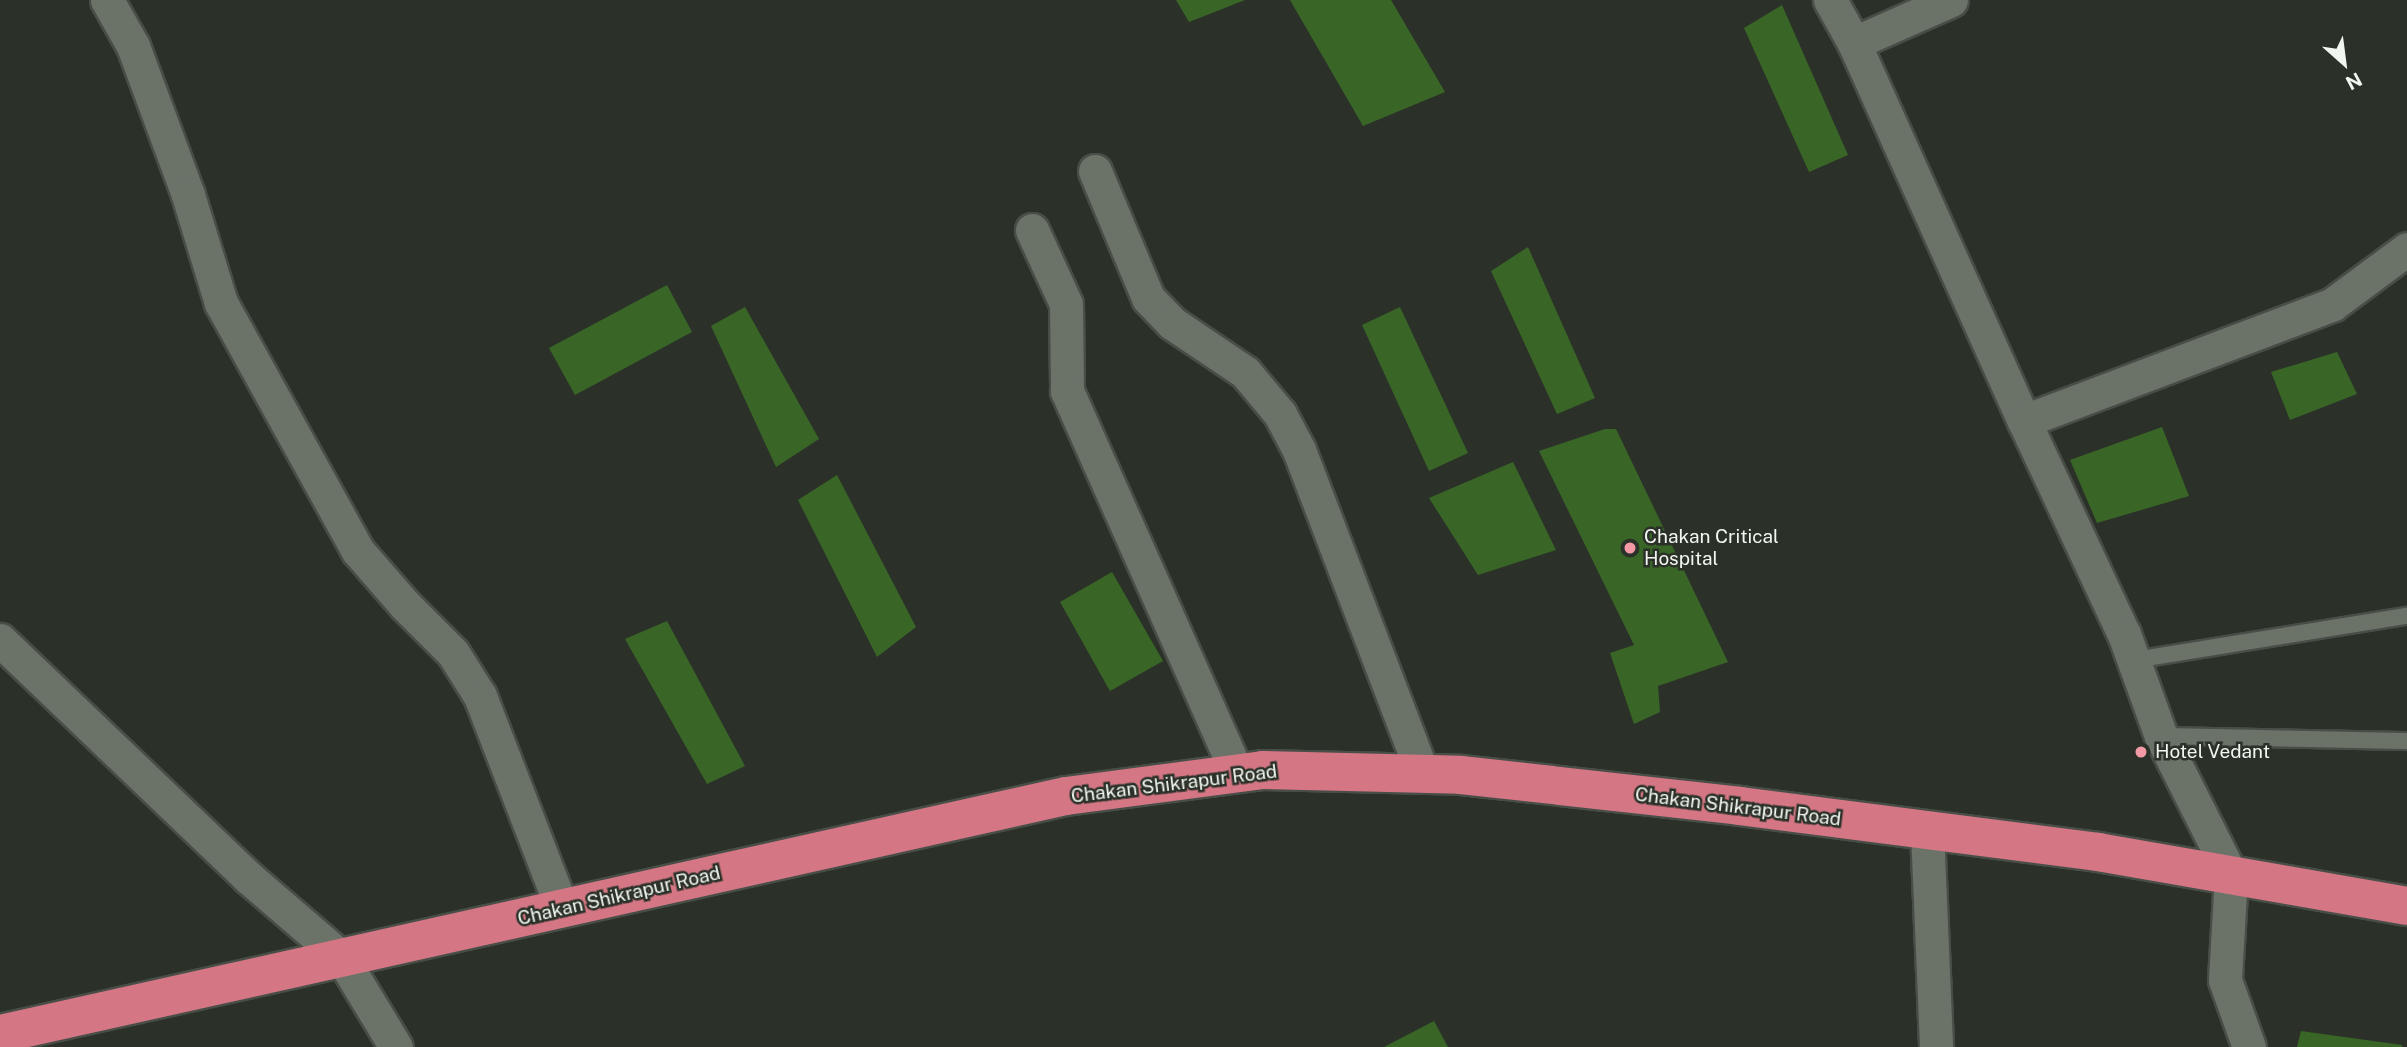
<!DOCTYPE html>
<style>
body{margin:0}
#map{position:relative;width:2407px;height:1047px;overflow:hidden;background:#2b3128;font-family:"Public Sans",sans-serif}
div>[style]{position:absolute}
.building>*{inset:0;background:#396627}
.roads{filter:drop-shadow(2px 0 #484e47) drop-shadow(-2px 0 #484e47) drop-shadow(0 2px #484e47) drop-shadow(0 -2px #484e47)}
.service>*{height:16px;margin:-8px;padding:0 8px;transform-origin:8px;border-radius:8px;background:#6b7369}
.minor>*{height:33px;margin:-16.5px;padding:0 16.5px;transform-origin:16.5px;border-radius:16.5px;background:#6b7369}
.trunk>*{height:38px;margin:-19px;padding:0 19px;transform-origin:19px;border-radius:19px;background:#d47684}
.dots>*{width:19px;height:19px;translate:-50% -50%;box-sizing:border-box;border:4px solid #2b3128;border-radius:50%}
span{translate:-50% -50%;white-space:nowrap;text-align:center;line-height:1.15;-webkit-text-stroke:5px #2b3128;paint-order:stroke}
.poi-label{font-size:19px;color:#f1f6f0}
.left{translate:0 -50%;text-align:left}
.street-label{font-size:19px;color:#f1f6f0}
.north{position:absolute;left:2309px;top:28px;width:70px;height:70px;-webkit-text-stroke:5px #2b3128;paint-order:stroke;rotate:152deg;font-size:19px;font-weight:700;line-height:28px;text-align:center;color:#f1f6f0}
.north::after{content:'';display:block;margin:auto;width:24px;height:32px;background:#f1f6f0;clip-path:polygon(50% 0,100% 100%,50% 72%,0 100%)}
</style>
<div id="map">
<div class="building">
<i style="clip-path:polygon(1176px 0,1245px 0,1189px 22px)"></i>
<i style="clip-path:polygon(1290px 0,1391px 0,1445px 92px,1363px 126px)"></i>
<i style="clip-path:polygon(1782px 5px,1848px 155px,1809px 172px,1744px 28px)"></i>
<i style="clip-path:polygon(1528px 247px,1595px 398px,1557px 414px,1491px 271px)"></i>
<i style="clip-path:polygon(667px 285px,692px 332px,575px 395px,549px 348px)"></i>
<i style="clip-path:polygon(745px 307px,819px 439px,776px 467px,711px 326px)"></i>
<i style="clip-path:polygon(1400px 307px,1468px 453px,1429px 471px,1362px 325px)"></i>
<i style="clip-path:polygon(2337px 352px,2357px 394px,2290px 420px,2271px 372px)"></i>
<i style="clip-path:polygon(2162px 427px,2189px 496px,2097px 523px,2070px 460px)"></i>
<i style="clip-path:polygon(1605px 429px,1616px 429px,1728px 662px,1658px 686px,1660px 712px,1634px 724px,1610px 653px,1634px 645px,1539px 451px)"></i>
<i style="clip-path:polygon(1513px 462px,1556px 550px,1478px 575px,1429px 498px)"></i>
<i style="clip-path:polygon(837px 475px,916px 627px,877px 657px,798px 500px)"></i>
<i style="clip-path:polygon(1112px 572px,1163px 661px,1110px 691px,1060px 602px)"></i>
<i style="clip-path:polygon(667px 621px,745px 766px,707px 784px,625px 639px)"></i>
<i style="clip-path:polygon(1434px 1021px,1448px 1047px,1384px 1047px)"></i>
<i style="clip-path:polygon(2301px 1031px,2402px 1045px,2402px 1047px,2297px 1047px)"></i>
</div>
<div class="roads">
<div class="service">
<i style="left:2134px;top:660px;width:277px;rotate:-9.2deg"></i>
<i style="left:2161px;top:736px;width:246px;rotate:1.2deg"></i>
</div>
<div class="minor">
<i style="left:107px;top:0;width:53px;rotate:60.5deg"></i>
<i style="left:133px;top:46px;width:159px;rotate:69.7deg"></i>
<i style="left:188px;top:195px;width:113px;rotate:73deg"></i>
<i style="left:221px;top:303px;width:283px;rotate:61.1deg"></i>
<i style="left:358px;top:551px;width:72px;rotate:49deg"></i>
<i style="left:405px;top:605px;width:68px;rotate:45deg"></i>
<i style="left:453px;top:653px;width:51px;rotate:57.9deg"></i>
<i style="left:480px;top:696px;width:227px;rotate:68.9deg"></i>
<i style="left:1830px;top:0;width:49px;rotate:60.8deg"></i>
<i style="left:1854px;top:43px;width:414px;rotate:65.8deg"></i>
<i style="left:2024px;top:421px;width:235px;rotate:64.9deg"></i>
<i style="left:2124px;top:634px;width:109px;rotate:70.1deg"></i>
<i style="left:2161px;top:736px;width:156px;rotate:63.3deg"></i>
<i style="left:2231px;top:875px;width:105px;rotate:93.3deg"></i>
<i style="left:2225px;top:980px;width:71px;rotate:70.3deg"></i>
<i style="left:1854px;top:43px;width:106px;rotate:-23.9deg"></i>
<i style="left:1095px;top:171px;width:138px;rotate:67.3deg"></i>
<i style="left:1148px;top:298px;width:35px;rotate:46deg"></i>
<i style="left:1172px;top:323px;width:88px;rotate:33.9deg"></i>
<i style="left:1245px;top:372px;width:55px;rotate:50.2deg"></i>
<i style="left:1280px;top:414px;width:41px;rotate:62.2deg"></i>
<i style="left:1299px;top:450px;width:347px;rotate:69.1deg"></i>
<i style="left:1032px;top:230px;width:81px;rotate:65.3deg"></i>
<i style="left:1066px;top:304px;width:87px;rotate:89.3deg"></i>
<i style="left:1067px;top:391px;width:418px;rotate:66deg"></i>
<i style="left:2024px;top:421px;width:330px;rotate:-20.7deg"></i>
<i style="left:2333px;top:304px;width:92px;rotate:-36.6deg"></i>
<i style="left:0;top:640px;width:344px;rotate:43.7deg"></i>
<i style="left:249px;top:878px;width:123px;rotate:40.7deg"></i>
<i style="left:342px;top:958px;width:104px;rotate:58.8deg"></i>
<i style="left:1927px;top:830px;width:217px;rotate:87.6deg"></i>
</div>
<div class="trunk">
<i style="left:0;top:1034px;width:1092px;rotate:-12.59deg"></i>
<i style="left:1066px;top:796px;width:199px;rotate:-7.5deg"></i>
<i style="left:1263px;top:770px;width:198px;rotate:1.4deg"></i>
<i style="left:1461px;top:775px;width:281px;rotate:6.3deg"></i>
<i style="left:1740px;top:806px;width:361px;rotate:7.3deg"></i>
<i style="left:2098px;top:852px;width:314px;rotate:9.9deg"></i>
</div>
</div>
<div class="dots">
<i style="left:1630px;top:548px;background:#f49aa6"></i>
<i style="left:2141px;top:752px;background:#f49aa6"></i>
</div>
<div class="poi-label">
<span class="left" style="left:1644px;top:548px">Chakan Critical<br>Hospital</span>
<span class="left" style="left:2155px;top:752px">Hotel Vedant</span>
</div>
<div class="street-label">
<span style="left:1174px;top:784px;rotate:-7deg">Chakan Shikrapur Road</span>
<span style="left:1738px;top:807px;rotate:7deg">Chakan Shikrapur Road</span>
<span style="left:619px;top:896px;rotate:-13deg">Chakan Shikrapur Road</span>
</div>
<div class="north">N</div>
</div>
